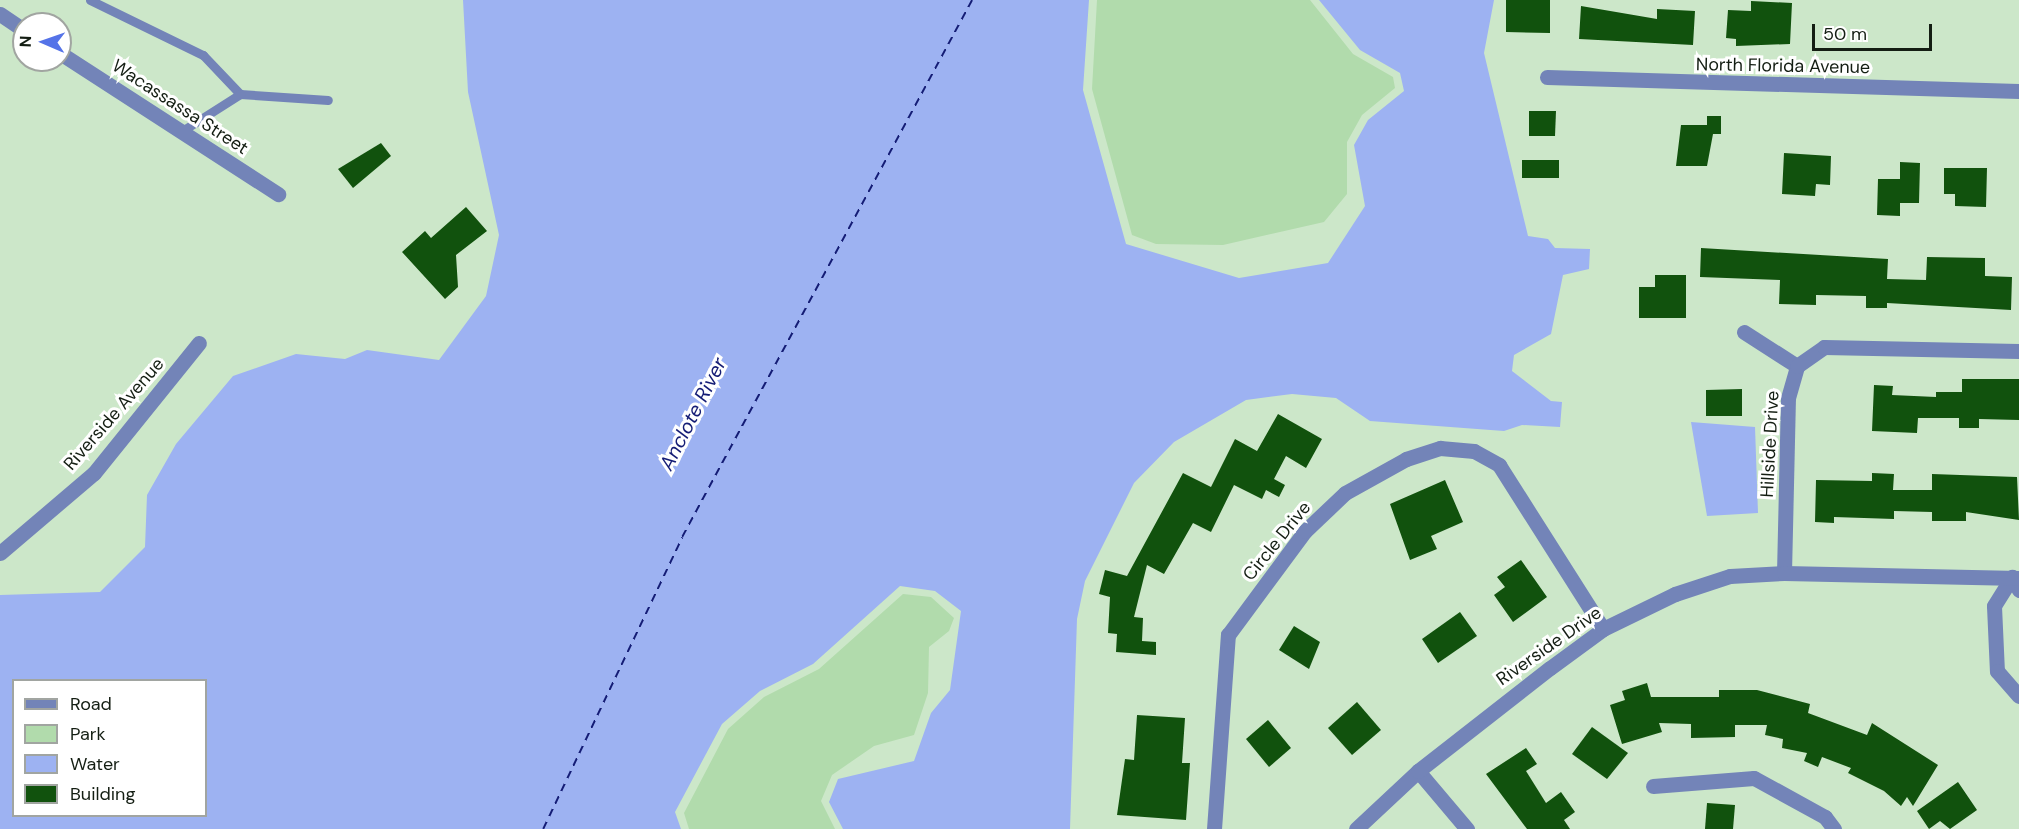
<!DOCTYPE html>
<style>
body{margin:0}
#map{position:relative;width:2019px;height:829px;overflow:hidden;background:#cce7c9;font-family:"DM Sans",sans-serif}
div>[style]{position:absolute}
.green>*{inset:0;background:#b1dbac}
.water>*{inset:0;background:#9db2f2}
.ferry>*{height:1.5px;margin-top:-0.75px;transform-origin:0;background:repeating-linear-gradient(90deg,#141c75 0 8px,transparent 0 14px)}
.building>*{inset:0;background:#11520d}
.service>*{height:9px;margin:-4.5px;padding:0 4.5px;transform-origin:4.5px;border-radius:4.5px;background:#7384b8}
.minor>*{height:15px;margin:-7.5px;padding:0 7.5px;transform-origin:7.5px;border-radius:7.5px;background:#7384b8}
.tertiary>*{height:15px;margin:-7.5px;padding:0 7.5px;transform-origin:7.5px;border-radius:7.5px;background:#7384b8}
span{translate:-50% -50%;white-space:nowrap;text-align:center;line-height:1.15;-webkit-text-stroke:6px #fff;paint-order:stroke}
.street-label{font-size:18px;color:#141e13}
.water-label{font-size:20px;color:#141c75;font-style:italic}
.legend{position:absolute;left:12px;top:679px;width:195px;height:138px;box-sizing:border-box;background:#fff;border:2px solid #a1a5a1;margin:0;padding:8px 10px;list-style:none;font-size:18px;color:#141e13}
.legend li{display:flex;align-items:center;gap:12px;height:30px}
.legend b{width:30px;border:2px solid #a1a5a1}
.north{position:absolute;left:12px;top:12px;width:60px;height:60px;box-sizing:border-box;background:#fff;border:2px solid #a1a5a1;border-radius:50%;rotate:272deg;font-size:16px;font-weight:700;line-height:24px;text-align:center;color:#141e13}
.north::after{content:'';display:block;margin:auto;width:21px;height:27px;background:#5573e8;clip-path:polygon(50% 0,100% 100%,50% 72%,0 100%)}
.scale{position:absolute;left:1812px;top:24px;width:120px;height:27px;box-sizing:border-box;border:3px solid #141e13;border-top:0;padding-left:8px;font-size:18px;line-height:21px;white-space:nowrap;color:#141e13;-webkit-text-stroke:4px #fff;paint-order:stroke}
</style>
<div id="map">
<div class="green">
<i style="clip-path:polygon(1097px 0,1310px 0,1353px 54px,1393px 77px,1395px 88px,1362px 115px,1347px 142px,1347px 194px,1324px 222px,1223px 245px,1156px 244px,1132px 235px,1092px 89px)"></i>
<i style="clip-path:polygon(903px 594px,931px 597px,954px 618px,949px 631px,929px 647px,928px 693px,914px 735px,874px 746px,832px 775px,821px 801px,835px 829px,689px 829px,684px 813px,728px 729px,764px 697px,819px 669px)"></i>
</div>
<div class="water">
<i style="clip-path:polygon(evenodd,463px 0,1089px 0,1083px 90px,1126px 244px,1239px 278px,1328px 263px,1365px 206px,1354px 145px,1368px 120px,1404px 91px,1400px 73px,1360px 50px,1319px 0,1494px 0,1484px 53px,1528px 236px,1548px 239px,1555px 248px,1590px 249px,1589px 269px,1563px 275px,1551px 334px,1514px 355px,1512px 371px,1551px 401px,1562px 402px,1560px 427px,1522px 425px,1504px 431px,1370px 421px,1336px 398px,1292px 394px,1246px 400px,1174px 442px,1134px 483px,1085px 581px,1077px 619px,1070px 829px,843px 829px,829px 802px,838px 779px,914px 761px,931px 713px,950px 690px,961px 611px,935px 591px,900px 586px,813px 664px,760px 691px,722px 724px,675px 812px,681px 829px,0 829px,0 595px,100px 592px,145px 547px,147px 495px,176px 444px,233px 376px,296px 354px,345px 359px,367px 350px,439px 360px,486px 296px,499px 235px,468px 92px,463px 0,14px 680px,206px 680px,206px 816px,14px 816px,14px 680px)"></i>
<i style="clip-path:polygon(1691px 422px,1755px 427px,1758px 513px,1707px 516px)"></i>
</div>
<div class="ferry">
<i style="left:543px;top:829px;width:323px;rotate:-64.5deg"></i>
<i style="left:682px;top:537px;width:610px;rotate:-61.63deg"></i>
</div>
<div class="building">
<i style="clip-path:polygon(1506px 0,1550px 0,1550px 33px,1506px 32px)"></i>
<i style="clip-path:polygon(1751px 1px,1792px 3px,1790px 44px,1736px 46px,1736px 39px,1726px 38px,1728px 10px,1751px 11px)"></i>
<i style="clip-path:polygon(1581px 6px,1657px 19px,1657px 9px,1695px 11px,1693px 45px,1579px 39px)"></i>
<i style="clip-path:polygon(1529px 111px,1556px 111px,1555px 136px,1529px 136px)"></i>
<i style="clip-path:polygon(1707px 116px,1721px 116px,1721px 134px,1713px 134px,1707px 166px,1676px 166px,1681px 125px,1707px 125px)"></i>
<i style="clip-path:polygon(381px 143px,391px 156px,353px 188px,338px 169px)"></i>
<i style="clip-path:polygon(1784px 153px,1831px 156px,1830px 185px,1816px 184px,1815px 196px,1782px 194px)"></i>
<i style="clip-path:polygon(1522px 160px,1559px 160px,1559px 178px,1522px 178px)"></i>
<i style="clip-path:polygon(1900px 162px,1920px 163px,1919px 203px,1900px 203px,1900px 216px,1877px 215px,1878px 179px,1900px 179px)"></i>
<i style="clip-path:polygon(1944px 168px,1987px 168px,1986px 207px,1955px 206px,1955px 194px,1944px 194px)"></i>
<i style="clip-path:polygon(466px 207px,487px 231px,456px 255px,458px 287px,445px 299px,402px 252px,425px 231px,431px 238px)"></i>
<i style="clip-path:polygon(1701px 248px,1888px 259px,1887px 279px,1926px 280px,1927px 257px,1985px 258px,1985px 276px,2012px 277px,2011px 310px,1887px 303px,1887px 308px,1866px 308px,1866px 296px,1816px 295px,1816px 305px,1779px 304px,1780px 280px,1700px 277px)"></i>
<i style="clip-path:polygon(1655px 275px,1686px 275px,1686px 318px,1639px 318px,1639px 287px,1655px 287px)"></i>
<i style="clip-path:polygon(1962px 379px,2019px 379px,2019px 420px,1979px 419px,1979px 428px,1959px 428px,1959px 418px,1918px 418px,1917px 433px,1872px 431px,1874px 385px,1893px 386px,1892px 395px,1936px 397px,1936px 392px,1962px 392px)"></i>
<i style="clip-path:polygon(1742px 389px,1742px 416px,1706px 416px,1706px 390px)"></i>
<i style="clip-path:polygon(1278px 414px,1322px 439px,1306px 468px,1286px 456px,1274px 479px,1285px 485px,1279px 497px,1266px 490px,1262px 499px,1234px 485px,1211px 532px,1193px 523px,1164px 574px,1147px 565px,1134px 617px,1143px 618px,1142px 641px,1156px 642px,1156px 655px,1116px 652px,1117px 634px,1108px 633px,1110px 597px,1099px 594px,1105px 570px,1127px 576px,1183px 473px,1211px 487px,1235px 439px,1257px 451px)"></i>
<i style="clip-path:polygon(1872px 473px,1894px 474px,1893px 490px,1932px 490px,1932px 474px,2017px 477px,2019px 520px,1966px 512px,1966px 521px,1932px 521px,1932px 512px,1894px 511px,1894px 519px,1834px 517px,1834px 523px,1815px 522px,1816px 480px,1872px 481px)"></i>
<i style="clip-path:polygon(1445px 480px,1463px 522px,1431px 536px,1437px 549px,1410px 560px,1390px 504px)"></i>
<i style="clip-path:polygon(1521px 560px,1547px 597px,1513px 622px,1494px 595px,1505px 587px,1497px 577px)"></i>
<i style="clip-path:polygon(1460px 612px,1477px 636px,1438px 663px,1422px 639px)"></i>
<i style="clip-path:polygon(1294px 626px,1320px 642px,1309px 669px,1279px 650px)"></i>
<i style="clip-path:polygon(1647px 683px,1651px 697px,1719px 697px,1719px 690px,1757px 690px,1810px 704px,1808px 713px,1867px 735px,1872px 723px,1938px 765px,1913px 806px,1907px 797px,1901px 806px,1884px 791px,1848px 773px,1851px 768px,1822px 757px,1818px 767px,1804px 761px,1807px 753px,1782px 748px,1783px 739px,1765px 735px,1767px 725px,1735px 725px,1735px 737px,1691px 738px,1691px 724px,1659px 723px,1662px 732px,1622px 744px,1610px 705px,1625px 700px,1622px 691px)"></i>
<i style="clip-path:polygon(1357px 702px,1381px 730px,1352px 755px,1328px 728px)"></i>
<i style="clip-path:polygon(1137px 715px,1185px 718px,1182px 763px,1190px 763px,1186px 820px,1117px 815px,1125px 759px,1134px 760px)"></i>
<i style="clip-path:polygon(1268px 720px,1291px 748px,1269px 767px,1246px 739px)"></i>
<i style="clip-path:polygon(1592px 727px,1628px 753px,1607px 779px,1572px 754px)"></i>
<i style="clip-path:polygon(1526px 748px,1537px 764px,1526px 771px,1546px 803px,1561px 792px,1575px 812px,1564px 820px,1570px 829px,1527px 829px,1486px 774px)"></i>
<i style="clip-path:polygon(1958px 782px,1977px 810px,1950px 829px,1940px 821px,1929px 829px,1917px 811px)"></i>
<i style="clip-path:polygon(1707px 803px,1735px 805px,1733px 829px,1705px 829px)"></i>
</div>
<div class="service">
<i style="left:90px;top:0;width:126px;rotate:26deg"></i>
<i style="left:203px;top:55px;width:54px;rotate:46.5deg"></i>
<i style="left:240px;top:94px;width:88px;rotate:3.9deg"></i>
<i style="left:182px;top:131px;width:69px;rotate:-32.5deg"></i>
</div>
<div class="minor">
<i style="left:0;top:14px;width:29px;rotate:34deg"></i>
<i style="left:60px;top:53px;width:260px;rotate:32.9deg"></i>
<i style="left:1547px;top:77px;width:472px;rotate:1.7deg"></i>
<i style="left:1744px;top:332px;width:63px;rotate:32.7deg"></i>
<i style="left:0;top:553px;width:123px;rotate:-40.4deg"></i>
<i style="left:94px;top:473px;width:167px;rotate:-51.1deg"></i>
<i style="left:1784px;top:573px;width:175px;rotate:-88.7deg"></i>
<i style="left:1788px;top:398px;width:33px;rotate:-74deg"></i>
<i style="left:1797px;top:366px;width:33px;rotate:-35deg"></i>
<i style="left:1824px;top:347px;width:195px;rotate:1.2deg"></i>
<i style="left:2019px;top:590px;width:15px;rotate:-118deg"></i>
<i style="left:2012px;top:577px;width:34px;rotate:122deg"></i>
<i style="left:1994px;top:606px;width:65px;rotate:87.4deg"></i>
<i style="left:1997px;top:671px;width:33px;rotate:49deg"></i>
<i style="left:1418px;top:771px;width:76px;rotate:49.8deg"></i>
<i style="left:1653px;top:786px;width:101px;rotate:-4.5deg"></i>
<i style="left:1754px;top:778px;width:81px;rotate:28.8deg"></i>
<i style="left:1825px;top:817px;width:15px;rotate:53deg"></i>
<i style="left:1214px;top:829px;width:195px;rotate:-85.9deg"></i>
<i style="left:1228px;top:635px;width:129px;rotate:-53.5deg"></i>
<i style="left:1305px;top:531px;width:55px;rotate:-43.5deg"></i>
<i style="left:1345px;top:493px;width:70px;rotate:-29.1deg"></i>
<i style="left:1406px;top:459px;width:36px;rotate:-18deg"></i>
<i style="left:1440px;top:448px;width:34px;rotate:5deg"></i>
<i style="left:1474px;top:451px;width:29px;rotate:29deg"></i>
<i style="left:1499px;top:465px;width:194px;rotate:57.6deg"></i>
</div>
<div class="tertiary">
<i style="left:1356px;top:829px;width:85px;rotate:-43.1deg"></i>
<i style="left:1418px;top:771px;width:167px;rotate:-38deg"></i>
<i style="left:1550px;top:668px;width:66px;rotate:-36.3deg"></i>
<i style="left:1603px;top:629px;width:80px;rotate:-25.9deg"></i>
<i style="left:1675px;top:594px;width:58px;rotate:-18.1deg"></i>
<i style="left:1730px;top:576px;width:54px;rotate:-3.2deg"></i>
<i style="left:1784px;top:573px;width:235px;rotate:1.2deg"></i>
</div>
<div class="street-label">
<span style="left:1783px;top:66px;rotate:1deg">North Florida Avenue</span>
<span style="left:180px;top:107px;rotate:33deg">Wacassassa Street</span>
<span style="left:114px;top:414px;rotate:-49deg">Riverside Avenue</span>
<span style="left:1770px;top:444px;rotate:-87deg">Hillside Drive</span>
<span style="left:1277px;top:541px;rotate:-51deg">Circle Drive</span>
<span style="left:1549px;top:646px;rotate:-35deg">Riverside Drive</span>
</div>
<div class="water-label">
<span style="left:693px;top:414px;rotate:-63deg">Anclote River</span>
</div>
<ul class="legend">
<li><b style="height:8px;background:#7384b8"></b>Road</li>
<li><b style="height:16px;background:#b1dbac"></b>Park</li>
<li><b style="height:16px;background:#9db2f2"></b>Water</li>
<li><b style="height:16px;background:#11520d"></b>Building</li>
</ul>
<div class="north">N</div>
<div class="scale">50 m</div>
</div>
